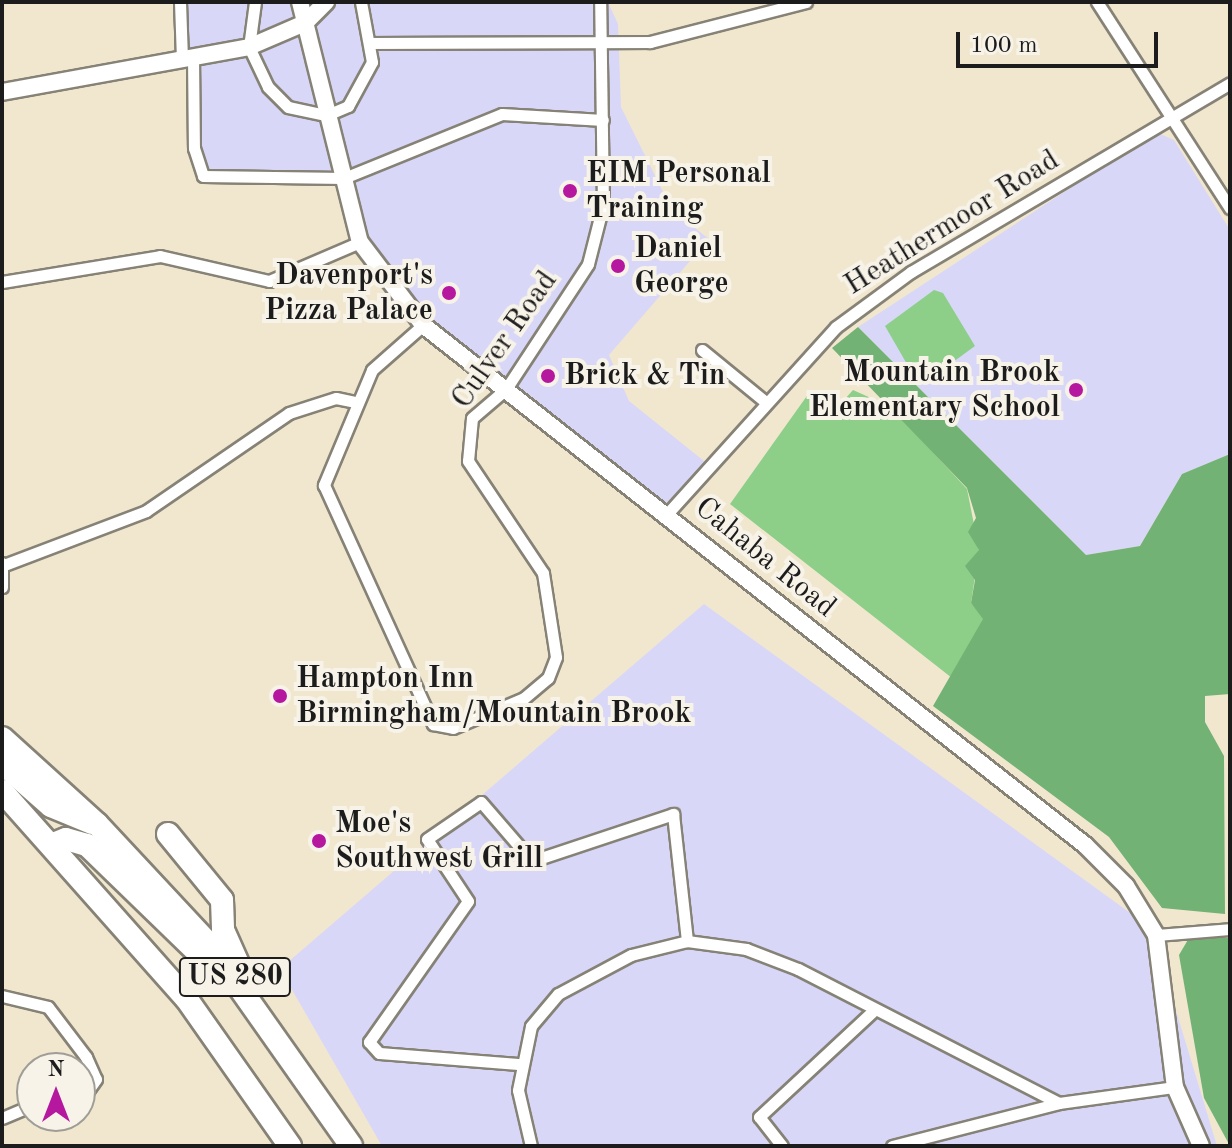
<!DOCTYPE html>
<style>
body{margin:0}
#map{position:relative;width:1232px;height:1148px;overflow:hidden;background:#f1e7cf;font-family:"Old Standard TT",serif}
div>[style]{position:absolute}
.built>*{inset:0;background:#d8d7f8}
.green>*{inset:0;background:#8dcf88}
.forest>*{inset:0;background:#72b274}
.roads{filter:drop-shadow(2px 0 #868276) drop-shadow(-2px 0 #868276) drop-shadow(0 2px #868276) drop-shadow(0 -2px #868276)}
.street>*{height:11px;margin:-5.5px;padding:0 5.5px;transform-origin:5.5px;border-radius:5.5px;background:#fff}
.secondary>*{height:16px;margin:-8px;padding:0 8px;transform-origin:8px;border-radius:8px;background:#fff}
.highway>*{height:22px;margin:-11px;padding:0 11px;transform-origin:11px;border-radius:11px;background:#fff}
.dots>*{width:22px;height:22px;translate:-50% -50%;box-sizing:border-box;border:4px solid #f7f3e8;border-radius:50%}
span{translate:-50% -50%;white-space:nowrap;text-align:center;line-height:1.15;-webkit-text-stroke:8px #f7f3e8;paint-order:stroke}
.shield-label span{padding:2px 6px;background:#f7f3e8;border:2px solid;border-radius:6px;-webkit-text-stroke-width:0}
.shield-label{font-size:28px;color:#1c1c1c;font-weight:700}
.poi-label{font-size:30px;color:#1c1c1c;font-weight:700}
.left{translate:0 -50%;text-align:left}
.right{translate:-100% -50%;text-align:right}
.street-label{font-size:30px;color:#1c1c1c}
.frame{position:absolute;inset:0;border:4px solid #1c1c1c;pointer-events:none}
.north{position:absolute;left:16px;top:1052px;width:80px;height:80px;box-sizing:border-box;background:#f7f3e8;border:2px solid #9f9d96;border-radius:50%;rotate:0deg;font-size:22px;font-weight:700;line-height:32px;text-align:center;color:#1c1c1c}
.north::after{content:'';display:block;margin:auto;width:28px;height:36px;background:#b5179e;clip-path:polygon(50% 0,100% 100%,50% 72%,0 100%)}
.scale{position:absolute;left:956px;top:32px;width:202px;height:36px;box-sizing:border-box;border:4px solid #1c1c1c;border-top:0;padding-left:10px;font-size:24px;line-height:28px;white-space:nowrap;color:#1c1c1c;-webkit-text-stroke:6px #f7f3e8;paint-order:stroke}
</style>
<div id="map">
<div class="built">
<i style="clip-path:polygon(180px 2px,608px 2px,618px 24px,621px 107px,672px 210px,709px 239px,609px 355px,629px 401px,709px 465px,667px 514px,443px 342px,360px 242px,344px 178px,203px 176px,194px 148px)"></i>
<i style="clip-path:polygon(1156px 132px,1174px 140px,1230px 230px,1230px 454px,1182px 474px,1140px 546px,1086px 555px,858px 327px)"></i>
<i style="clip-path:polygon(704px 604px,1151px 928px,1217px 1146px,382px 1146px,280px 969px)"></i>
</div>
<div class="green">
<i style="clip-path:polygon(934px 290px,943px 293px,975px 346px,927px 381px,915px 378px,885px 326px)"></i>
<i style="clip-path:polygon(853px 390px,891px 407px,967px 489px,979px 550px,971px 603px,984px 618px,952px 678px,730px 504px,809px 393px,836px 409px)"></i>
</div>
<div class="forest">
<i style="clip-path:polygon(858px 327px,1086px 555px,1140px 546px,1182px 474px,1230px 454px,1230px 694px,1205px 696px,1205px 722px,1224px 756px,1225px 914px,1162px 908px,1109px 837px,933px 706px,983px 619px,971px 603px,975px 580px,965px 566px,979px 550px,968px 532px,976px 518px,967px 488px,832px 348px)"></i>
<i style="clip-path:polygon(1189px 938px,1230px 938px,1230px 1146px,1204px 1098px,1179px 955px)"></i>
</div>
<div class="roads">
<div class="street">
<i style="left:180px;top:2px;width:57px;rotate:88deg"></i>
<i style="left:255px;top:2px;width:45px;rotate:97.6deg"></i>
<i style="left:249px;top:47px;width:44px;rotate:64.6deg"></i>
<i style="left:268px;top:87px;width:28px;rotate:45deg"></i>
<i style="left:288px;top:107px;width:40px;rotate:12deg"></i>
<i style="left:327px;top:115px;width:23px;rotate:-23deg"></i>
<i style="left:348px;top:106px;width:50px;rotate:-61.4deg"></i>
<i style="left:372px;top:62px;width:61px;rotate:-100.4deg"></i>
<i style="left:1097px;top:2px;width:245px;rotate:57.2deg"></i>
<i style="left:373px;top:43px;width:277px;rotate:-0.2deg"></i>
<i style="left:650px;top:42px;width:161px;rotate:-14.4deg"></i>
<i style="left:193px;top:57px;width:91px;rotate:89.4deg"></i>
<i style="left:194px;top:148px;width:29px;rotate:72deg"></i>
<i style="left:203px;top:176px;width:141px;rotate:0.8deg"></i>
<i style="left:344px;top:178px;width:170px;rotate:-22.1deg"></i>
<i style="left:502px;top:114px;width:101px;rotate:3.4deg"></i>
<i style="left:2px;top:282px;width:160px;rotate:-9.3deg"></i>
<i style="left:160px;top:256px;width:112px;rotate:12.9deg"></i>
<i style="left:269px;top:281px;width:99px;rotate:-23.2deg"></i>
<i style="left:423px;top:325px;width:68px;rotate:138.6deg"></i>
<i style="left:372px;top:370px;width:125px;rotate:112.7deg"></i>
<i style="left:324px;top:485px;width:263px;rotate:65.5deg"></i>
<i style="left:433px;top:724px;width:20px;rotate:11deg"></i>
<i style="left:453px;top:728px;width:77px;rotate:-22.9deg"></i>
<i style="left:524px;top:698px;width:31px;rotate:-40deg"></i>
<i style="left:548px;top:678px;width:22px;rotate:-69deg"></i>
<i style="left:556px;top:657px;width:85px;rotate:-98.8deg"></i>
<i style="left:543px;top:573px;width:135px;rotate:-123.8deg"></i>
<i style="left:468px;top:461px;width:43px;rotate:-84.7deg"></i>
<i style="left:472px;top:418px;width:45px;rotate:-40.5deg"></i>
<i style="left:506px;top:389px;width:149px;rotate:-56.7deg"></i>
<i style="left:588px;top:264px;width:61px;rotate:-75.7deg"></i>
<i style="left:603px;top:205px;width:203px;rotate:-90.8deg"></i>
<i style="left:702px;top:350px;width:79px;rotate:39.3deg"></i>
<i style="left:667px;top:514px;width:252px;rotate:-47.9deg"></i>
<i style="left:836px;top:327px;width:93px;rotate:-36.3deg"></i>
<i style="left:911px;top:272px;width:371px;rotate:-30.6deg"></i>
<i style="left:2px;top:563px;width:24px;rotate:90deg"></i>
<i style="left:4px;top:565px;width:152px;rotate:-20.8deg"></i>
<i style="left:146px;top:511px;width:173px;rotate:-34.4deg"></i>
<i style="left:289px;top:413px;width:49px;rotate:-17.7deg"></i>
<i style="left:336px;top:398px;width:19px;rotate:12deg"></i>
<i style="left:1156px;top:935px;width:74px;rotate:-4.6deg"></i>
<i style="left:2px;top:996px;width:47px;rotate:13.4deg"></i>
<i style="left:48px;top:1007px;width:63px;rotate:52.8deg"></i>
<i style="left:86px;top:1057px;width:24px;rotate:66deg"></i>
<i style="left:96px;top:1079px;width:28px;rotate:125deg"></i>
<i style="left:518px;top:1064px;width:139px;rotate:-175.5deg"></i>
<i style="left:379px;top:1053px;width:15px;rotate:-132deg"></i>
<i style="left:369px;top:1042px;width:172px;rotate:-54.9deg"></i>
<i style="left:468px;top:901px;width:74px;rotate:-123.5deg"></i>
<i style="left:427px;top:839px;width:65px;rotate:-34.4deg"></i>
<i style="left:481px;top:802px;width:78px;rotate:49.2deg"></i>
<i style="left:532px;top:861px;width:149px;rotate:-18.4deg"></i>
<i style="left:673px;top:814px;width:128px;rotate:83.7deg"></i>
<i style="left:2px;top:1118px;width:33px;rotate:-23deg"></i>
<i style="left:531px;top:1146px;width:57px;rotate:-103.1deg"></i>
<i style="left:518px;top:1090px;width:65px;rotate:-78.5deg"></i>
<i style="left:531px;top:1026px;width:42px;rotate:-49.8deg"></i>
<i style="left:558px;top:994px;width:83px;rotate:-28.1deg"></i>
<i style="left:631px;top:955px;width:58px;rotate:-14deg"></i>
<i style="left:687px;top:941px;width:60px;rotate:7.7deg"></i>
<i style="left:746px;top:949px;width:56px;rotate:21deg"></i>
<i style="left:798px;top:969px;width:293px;rotate:27.2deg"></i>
<i style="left:782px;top:1146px;width:37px;rotate:-128deg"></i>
<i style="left:759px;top:1117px;width:157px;rotate:-42.9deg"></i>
<i style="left:892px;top:1146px;width:172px;rotate:-14.4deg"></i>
<i style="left:1059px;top:1103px;width:117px;rotate:-7.9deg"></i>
</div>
<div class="secondary">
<i style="left:300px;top:2px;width:247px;rotate:76deg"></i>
<i style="left:360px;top:242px;width:104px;rotate:52.8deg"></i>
<i style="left:423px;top:325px;width:842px;rotate:38.15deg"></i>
<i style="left:1085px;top:845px;width:58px;rotate:45deg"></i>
<i style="left:1126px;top:886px;width:57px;rotate:58.5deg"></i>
<i style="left:1156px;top:935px;width:153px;rotate:82.9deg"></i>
<i style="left:1175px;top:1087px;width:64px;rotate:66.2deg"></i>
<i style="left:2px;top:92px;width:251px;rotate:-10.3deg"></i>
<i style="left:249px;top:47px;width:61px;rotate:-23.2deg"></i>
<i style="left:305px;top:23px;width:30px;rotate:-45deg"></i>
</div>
<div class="highway">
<i style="left:2px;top:738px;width:128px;rotate:42.2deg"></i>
<i style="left:97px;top:824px;width:163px;rotate:47deg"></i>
<i style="left:208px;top:943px;width:248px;rotate:54.8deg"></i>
<i style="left:2px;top:763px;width:65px;rotate:41.3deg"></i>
<i style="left:51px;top:806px;width:44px;rotate:22.5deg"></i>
<i style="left:2px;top:791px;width:277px;rotate:48.4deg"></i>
<i style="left:186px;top:998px;width:181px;rotate:54.9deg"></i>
<i style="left:168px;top:834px;width:85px;rotate:50.7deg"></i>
<i style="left:222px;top:900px;width:30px;rotate:88deg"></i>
<i style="left:223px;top:930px;width:49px;rotate:66deg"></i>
<i style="left:51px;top:845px;width:16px;rotate:-22deg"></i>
<i style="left:66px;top:839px;width:22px;rotate:16deg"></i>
<i style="left:87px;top:845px;width:188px;rotate:44.1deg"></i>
</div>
</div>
<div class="dots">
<i style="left:570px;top:191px;background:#b5179e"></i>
<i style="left:618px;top:266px;background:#b5179e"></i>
<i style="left:449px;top:293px;background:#b5179e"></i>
<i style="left:548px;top:376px;background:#b5179e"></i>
<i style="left:1076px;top:390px;background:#b5179e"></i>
<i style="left:280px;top:696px;background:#b5179e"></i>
<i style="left:319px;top:841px;background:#b5179e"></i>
</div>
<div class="shield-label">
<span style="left:235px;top:977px">US 280</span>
</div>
<div class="poi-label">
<span class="left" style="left:586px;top:191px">EIM Personal<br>Training</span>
<span class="left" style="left:634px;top:266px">Daniel<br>George</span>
<span class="right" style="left:433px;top:293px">Davenport's<br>Pizza Palace</span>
<span class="right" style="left:1060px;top:390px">Mountain Brook<br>Elementary School</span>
<span class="left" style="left:564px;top:376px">Brick &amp; Tin</span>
<span class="left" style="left:296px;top:696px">Hampton Inn<br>Birmingham/Mountain Brook</span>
<span class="left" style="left:335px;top:841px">Moe's<br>Southwest Grill</span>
</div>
<div class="street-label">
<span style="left:952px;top:223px;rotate:-32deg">Heathermoor Road</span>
<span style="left:505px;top:340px;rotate:-55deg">Culver Road</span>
<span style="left:765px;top:558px;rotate:39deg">Cahaba Road</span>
</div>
<div class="frame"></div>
<div class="north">N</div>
<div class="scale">100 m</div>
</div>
